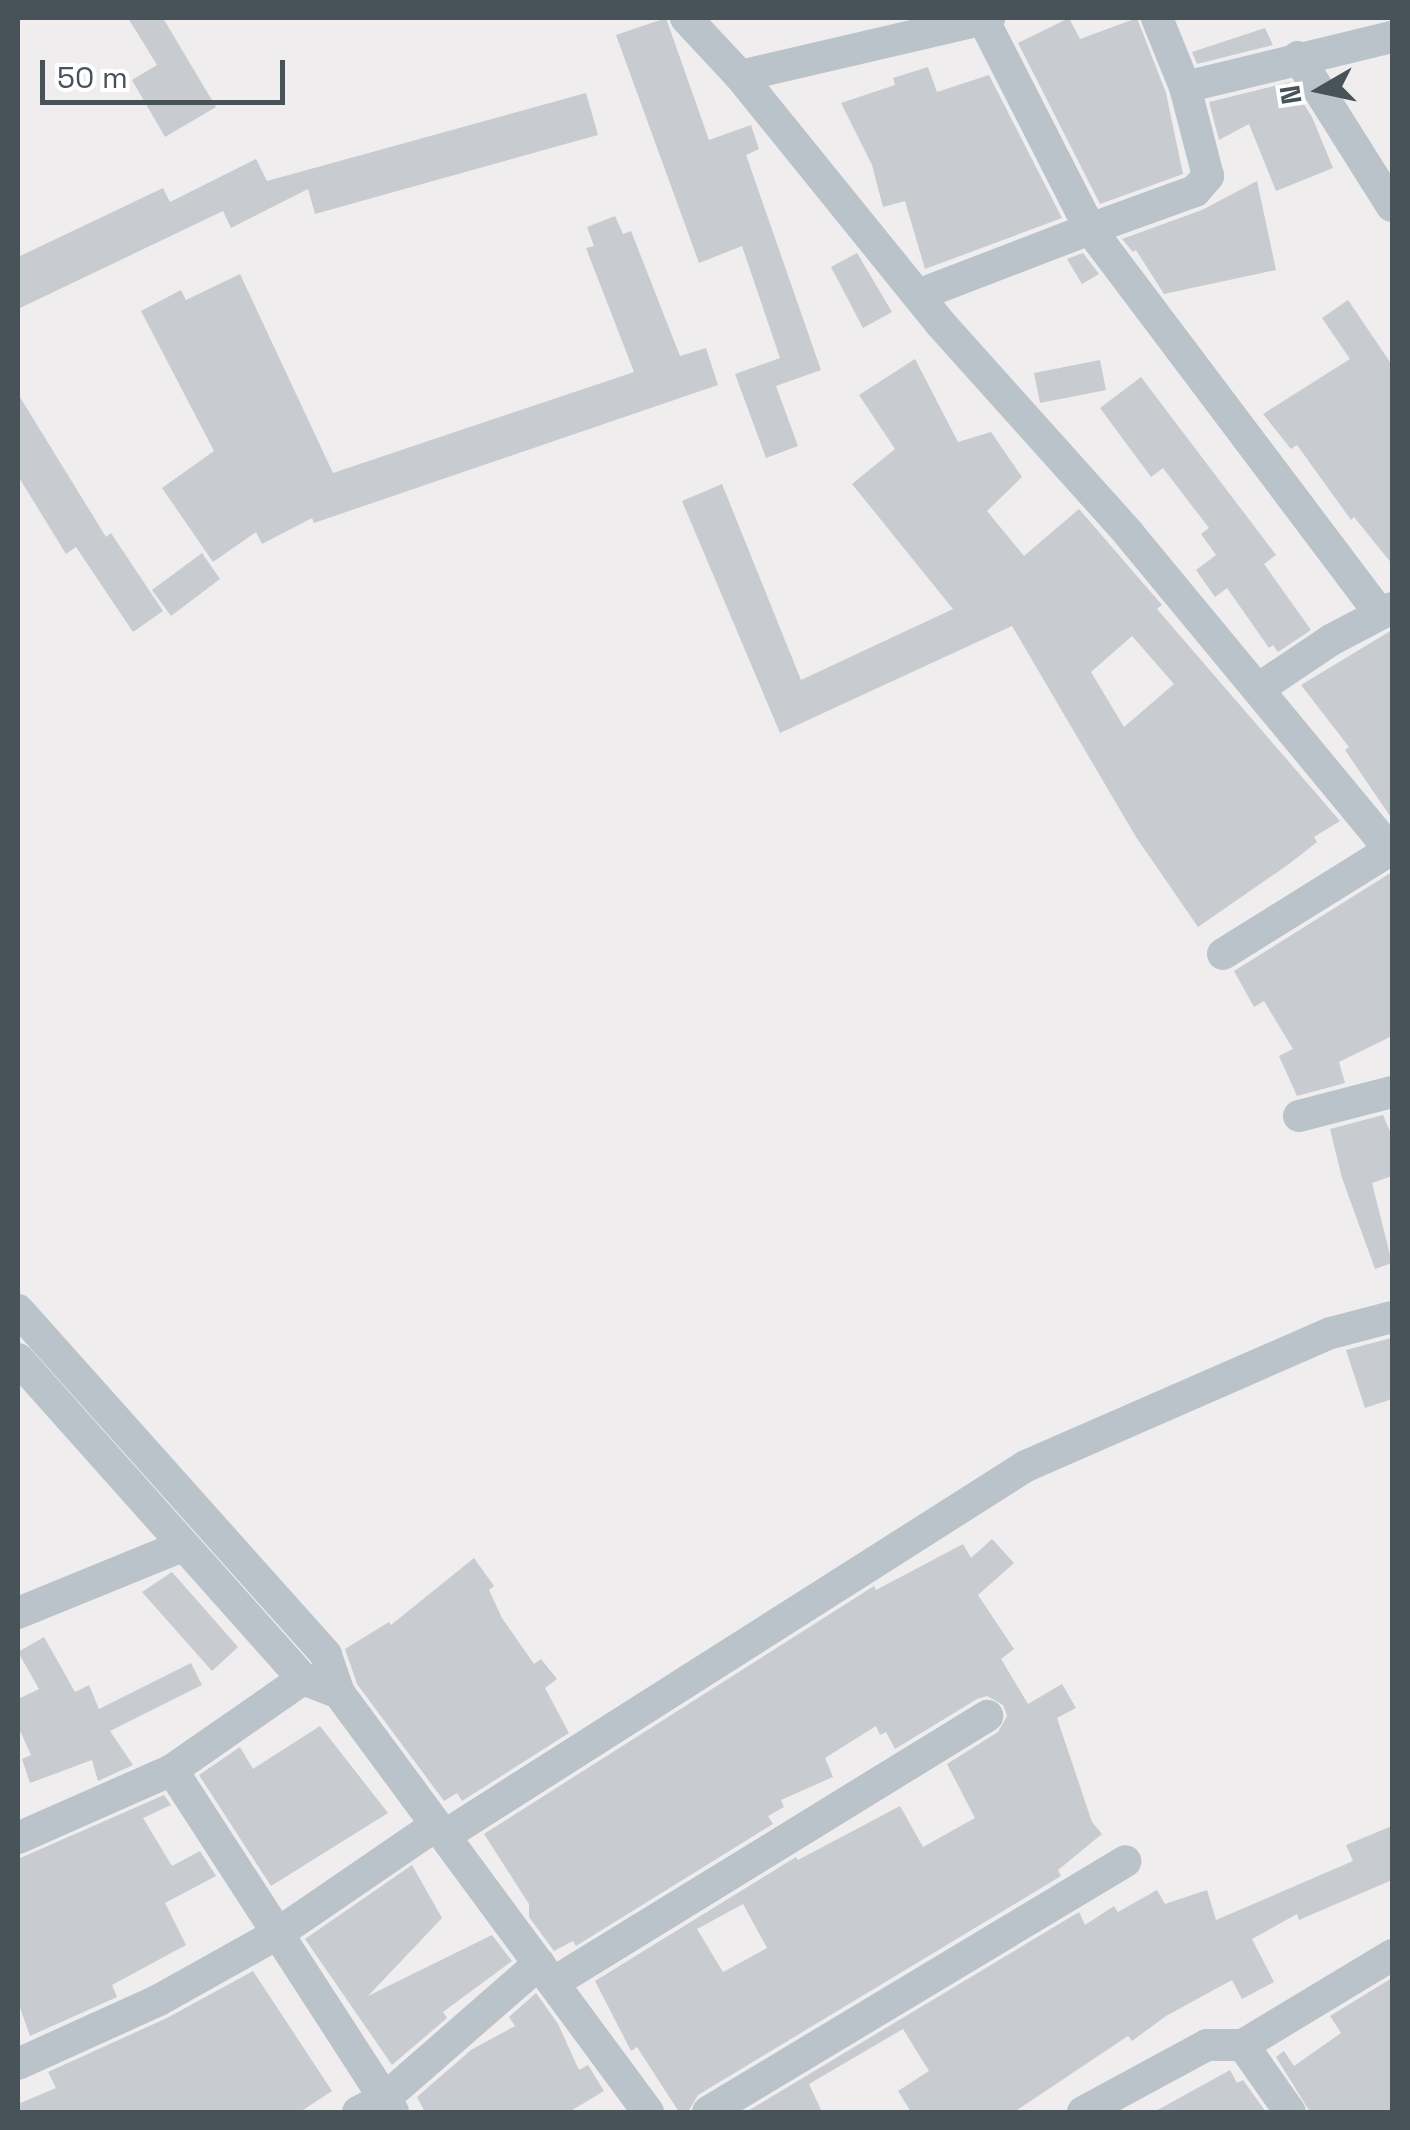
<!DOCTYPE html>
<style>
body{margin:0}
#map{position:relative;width:1410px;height:2130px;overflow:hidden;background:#f0edee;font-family:"Space Grotesk",sans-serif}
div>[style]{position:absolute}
.building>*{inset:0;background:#c8cbd0}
.street>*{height:32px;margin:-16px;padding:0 16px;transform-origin:16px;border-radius:16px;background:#bac3c9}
span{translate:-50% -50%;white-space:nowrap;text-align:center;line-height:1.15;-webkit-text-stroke:10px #fff;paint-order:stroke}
.frame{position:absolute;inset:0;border:20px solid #475259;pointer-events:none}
.north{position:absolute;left:1270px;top:40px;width:100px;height:100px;-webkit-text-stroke:8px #fff;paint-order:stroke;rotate:261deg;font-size:28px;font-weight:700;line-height:40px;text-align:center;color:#475259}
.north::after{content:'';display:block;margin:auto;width:35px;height:45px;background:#475259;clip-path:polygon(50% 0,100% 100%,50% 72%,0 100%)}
.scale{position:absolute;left:40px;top:60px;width:245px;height:45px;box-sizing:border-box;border:5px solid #475259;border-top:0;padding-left:12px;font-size:30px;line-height:35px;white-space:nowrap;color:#475259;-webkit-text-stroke:8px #fff;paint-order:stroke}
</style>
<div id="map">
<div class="building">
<i style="clip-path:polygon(128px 18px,163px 18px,216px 107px,165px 137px,132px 80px,157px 65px)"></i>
<i style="clip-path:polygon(666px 18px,709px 140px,751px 125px,759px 149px,746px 155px,821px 370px,776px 386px,798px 446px,766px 458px,735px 374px,780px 358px,742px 246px,699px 263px,616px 35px)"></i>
<i style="clip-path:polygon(1069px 18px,1080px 39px,1137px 18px,1166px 93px,1183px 174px,1100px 204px,1018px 43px)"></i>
<i style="clip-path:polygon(1265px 28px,1273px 45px,1197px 64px,1192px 52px)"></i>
<i style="clip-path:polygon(928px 67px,937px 92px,989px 75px,1062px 218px,925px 269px,905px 201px,883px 207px,872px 165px,841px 103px,895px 85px,893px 78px)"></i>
<i style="clip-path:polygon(1290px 82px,1312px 117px,1333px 168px,1276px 191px,1249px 124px,1219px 140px,1209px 102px)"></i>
<i style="clip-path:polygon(586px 93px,598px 135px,315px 214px,308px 189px,231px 228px,223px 211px,18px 309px,18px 257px,163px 188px,170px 202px,256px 159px,267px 181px)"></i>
<i style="clip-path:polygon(1257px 181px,1276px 270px,1164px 294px,1136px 250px,1133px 252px,1122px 239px,1202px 210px)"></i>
<i style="clip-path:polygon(615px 216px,623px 234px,631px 231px,680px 356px,706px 348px,718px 385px,314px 523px,312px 518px,262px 544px,256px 532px,213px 562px,162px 488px,214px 451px,141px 311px,181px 290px,186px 300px,240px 274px,333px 473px,634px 372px,586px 248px,594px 246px,587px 227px)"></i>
<i style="clip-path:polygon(857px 253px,892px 312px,863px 328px,831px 267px)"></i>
<i style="clip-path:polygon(1083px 253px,1099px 274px,1082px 284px,1067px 259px)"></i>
<i style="clip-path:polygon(1348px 300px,1392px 365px,1392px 564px,1354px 517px,1351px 520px,1297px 445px,1291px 449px,1263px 414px,1350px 359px,1322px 318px)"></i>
<i style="clip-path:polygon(evenodd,915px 359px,958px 442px,991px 432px,1022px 477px,987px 511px,1024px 556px,1079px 509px,1162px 605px,1157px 609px,1340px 821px,1314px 837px,1317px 842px,1289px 864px,1198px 927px,1136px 837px,1012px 626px,780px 733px,682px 501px,722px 484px,801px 680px,953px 609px,852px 484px,895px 449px,859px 395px,915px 359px,1132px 636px,1174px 684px,1124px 727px,1091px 672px,1132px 636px)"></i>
<i style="clip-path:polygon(1100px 360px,1106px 390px,1040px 403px,1034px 373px)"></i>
<i style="clip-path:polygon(1141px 377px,1276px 555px,1264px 564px,1311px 630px,1278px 652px,1273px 645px,1269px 648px,1227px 588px,1215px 597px,1196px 570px,1216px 555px,1201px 534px,1209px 528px,1163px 468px,1151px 477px,1100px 408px)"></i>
<i style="clip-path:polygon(18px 394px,106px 537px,111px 533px,163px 611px,133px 632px,76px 547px,66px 554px,18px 476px)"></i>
<i style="clip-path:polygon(202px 553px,220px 579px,171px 616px,152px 590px)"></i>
<i style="clip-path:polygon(1392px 630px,1392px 819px,1345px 750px,1349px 747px,1301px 685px)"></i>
<i style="clip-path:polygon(1392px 872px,1392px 1036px,1339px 1062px,1345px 1083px,1297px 1096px,1279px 1056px,1293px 1049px,1264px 1001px,1254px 1007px,1234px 971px)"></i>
<i style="clip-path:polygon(1383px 1115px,1392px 1136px,1392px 1176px,1372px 1183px,1392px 1263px,1375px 1269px,1342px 1178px,1330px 1129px)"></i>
<i style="clip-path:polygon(1391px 1338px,1392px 1399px,1365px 1408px,1346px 1350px)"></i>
<i style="clip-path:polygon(evenodd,992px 1539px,1014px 1563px,978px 1595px,1014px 1649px,1001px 1659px,1028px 1704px,1062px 1684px,1076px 1708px,1057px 1718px,1092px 1822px,1102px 1834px,1058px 1870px,1061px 1876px,698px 2095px,688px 2112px,679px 2112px,637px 2047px,631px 2051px,595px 1981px,796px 1857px,798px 1860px,900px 1806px,923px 1847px,975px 1818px,947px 1764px,998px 1732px,1007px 1716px,1003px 1705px,987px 1696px,977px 1699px,895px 1749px,886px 1732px,880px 1735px,876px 1726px,825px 1758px,833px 1777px,781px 1800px,784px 1807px,768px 1816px,773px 1824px,576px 1946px,573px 1941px,554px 1951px,529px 1917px,529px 1904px,484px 1834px,874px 1586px,876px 1590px,963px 1544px,971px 1558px,992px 1539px,743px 1904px,767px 1948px,723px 1972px,697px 1929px,743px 1904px)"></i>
<i style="clip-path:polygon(474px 1558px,494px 1586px,489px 1590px,502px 1618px,534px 1664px,541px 1659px,557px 1679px,545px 1688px,569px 1733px,462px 1801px,457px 1793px,444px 1801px,357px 1684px,345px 1649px,389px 1622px,391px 1625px)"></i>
<i style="clip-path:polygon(172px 1572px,238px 1647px,212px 1671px,142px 1592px)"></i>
<i style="clip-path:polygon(44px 1637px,75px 1692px,89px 1685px,99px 1709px,191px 1663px,202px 1685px,110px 1731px,133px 1765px,98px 1781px,92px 1760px,30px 1783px,22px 1759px,31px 1755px,18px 1726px,18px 1699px,39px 1689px,18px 1652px)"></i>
<i style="clip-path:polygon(320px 1726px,388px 1813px,271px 1886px,199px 1775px,240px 1747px,253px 1769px)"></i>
<i style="clip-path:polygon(164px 1795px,171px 1805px,143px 1818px,172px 1866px,200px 1851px,216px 1876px,165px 1903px,186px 1945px,112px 1985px,117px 1997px,30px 2036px,18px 2002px,18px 1859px)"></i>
<i style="clip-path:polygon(1392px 1826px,1392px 1880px,1299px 1920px,1297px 1914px,1252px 1939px,1274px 1982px,1242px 1999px,1232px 1980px,1166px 2016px,1132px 2041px,1128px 2036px,1014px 2112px,911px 2112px,898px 2091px,929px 2071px,903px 2029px,809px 2084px,822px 2112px,746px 2112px,1079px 1912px,1085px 1925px,1114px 1906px,1118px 1912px,1157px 1890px,1165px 1904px,1207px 1890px,1216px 1920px,1353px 1861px,1346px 1845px)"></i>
<i style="clip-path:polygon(412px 1865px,442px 1918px,368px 1996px,492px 1935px,512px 1961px,443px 2012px,447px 2018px,392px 2065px,305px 1939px)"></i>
<i style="clip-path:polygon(253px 1971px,332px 2091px,300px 2112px,18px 2112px,18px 2104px,56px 2088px,48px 2072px,167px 2018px)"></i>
<i style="clip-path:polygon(1392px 1978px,1392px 2112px,1310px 2112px,1276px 2057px,1284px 2051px,1294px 2066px,1341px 2033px,1330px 2016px)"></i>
<i style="clip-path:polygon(536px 1993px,558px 2024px,579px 2070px,588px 2065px,604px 2091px,569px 2112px,425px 2112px,417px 2097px,471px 2050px,515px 2026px,509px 2017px)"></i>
<i style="clip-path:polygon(1230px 2070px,1237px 2083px,1243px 2080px,1266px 2112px,1154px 2112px)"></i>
</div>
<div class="street">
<i style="left:686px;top:18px;width:79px;rotate:47deg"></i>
<i style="left:740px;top:76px;width:318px;rotate:51deg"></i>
<i style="left:940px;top:323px;width:283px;rotate:48.1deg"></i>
<i style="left:1129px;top:534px;width:413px;rotate:50.4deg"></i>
<i style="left:983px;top:19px;width:236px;rotate:63deg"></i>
<i style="left:1090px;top:229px;width:112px;rotate:-19.9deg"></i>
<i style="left:1195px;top:191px;width:20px;rotate:-49deg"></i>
<i style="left:1208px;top:176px;width:92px;rotate:-104.5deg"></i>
<i style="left:1185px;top:87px;width:74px;rotate:-112.1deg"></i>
<i style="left:1298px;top:57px;width:176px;rotate:57.8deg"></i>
<i style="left:740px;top:76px;width:256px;rotate:-13.1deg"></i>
<i style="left:1185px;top:87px;width:213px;rotate:-13.6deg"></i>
<i style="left:918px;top:295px;width:184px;rotate:-21deg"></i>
<i style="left:1090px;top:229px;width:482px;rotate:53deg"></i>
<i style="left:1258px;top:689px;width:88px;rotate:-33.9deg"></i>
<i style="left:1331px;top:640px;width:69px;rotate:-27.7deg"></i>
<i style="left:1223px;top:954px;width:199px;rotate:-31.9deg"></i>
<i style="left:1299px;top:1116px;width:96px;rotate:-14.5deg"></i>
<i style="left:18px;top:1310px;width:462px;rotate:48.2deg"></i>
<i style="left:326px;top:1655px;width:40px;rotate:71.1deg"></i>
<i style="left:339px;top:1693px;width:521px;rotate:53.59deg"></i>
<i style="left:18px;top:1359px;width:429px;rotate:48.3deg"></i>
<i style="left:303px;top:1679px;width:39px;rotate:21deg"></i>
<i style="left:18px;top:1613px;width:177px;rotate:-22.2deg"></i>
<i style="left:172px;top:1770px;width:407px;rotate:57.1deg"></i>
<i style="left:444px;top:1836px;width:690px;rotate:-32.45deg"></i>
<i style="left:1026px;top:1466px;width:333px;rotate:-23.6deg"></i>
<i style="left:1331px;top:1333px;width:63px;rotate:-14.7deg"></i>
<i style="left:18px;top:1838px;width:168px;rotate:-23.8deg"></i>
<i style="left:172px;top:1770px;width:160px;rotate:-34.8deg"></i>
<i style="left:553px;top:1983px;width:510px;rotate:-31.6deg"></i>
<i style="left:1243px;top:2045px;width:82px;rotate:55deg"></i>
<i style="left:18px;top:2064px;width:155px;rotate:-24.4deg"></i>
<i style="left:159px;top:2000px;width:135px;rotate:-29.2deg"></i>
<i style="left:277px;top:1934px;width:189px;rotate:-34.4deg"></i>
<i style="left:358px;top:2112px;width:29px;rotate:-27deg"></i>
<i style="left:384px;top:2099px;width:206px;rotate:-41.1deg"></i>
<i style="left:708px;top:2112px;width:487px;rotate:-31deg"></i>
<i style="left:1083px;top:2112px;width:141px;rotate:-28.4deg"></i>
<i style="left:1207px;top:2045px;width:36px"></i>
<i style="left:1243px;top:2045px;width:174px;rotate:-31.1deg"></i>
</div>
<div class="frame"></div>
<div class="north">N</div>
<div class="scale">50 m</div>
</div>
